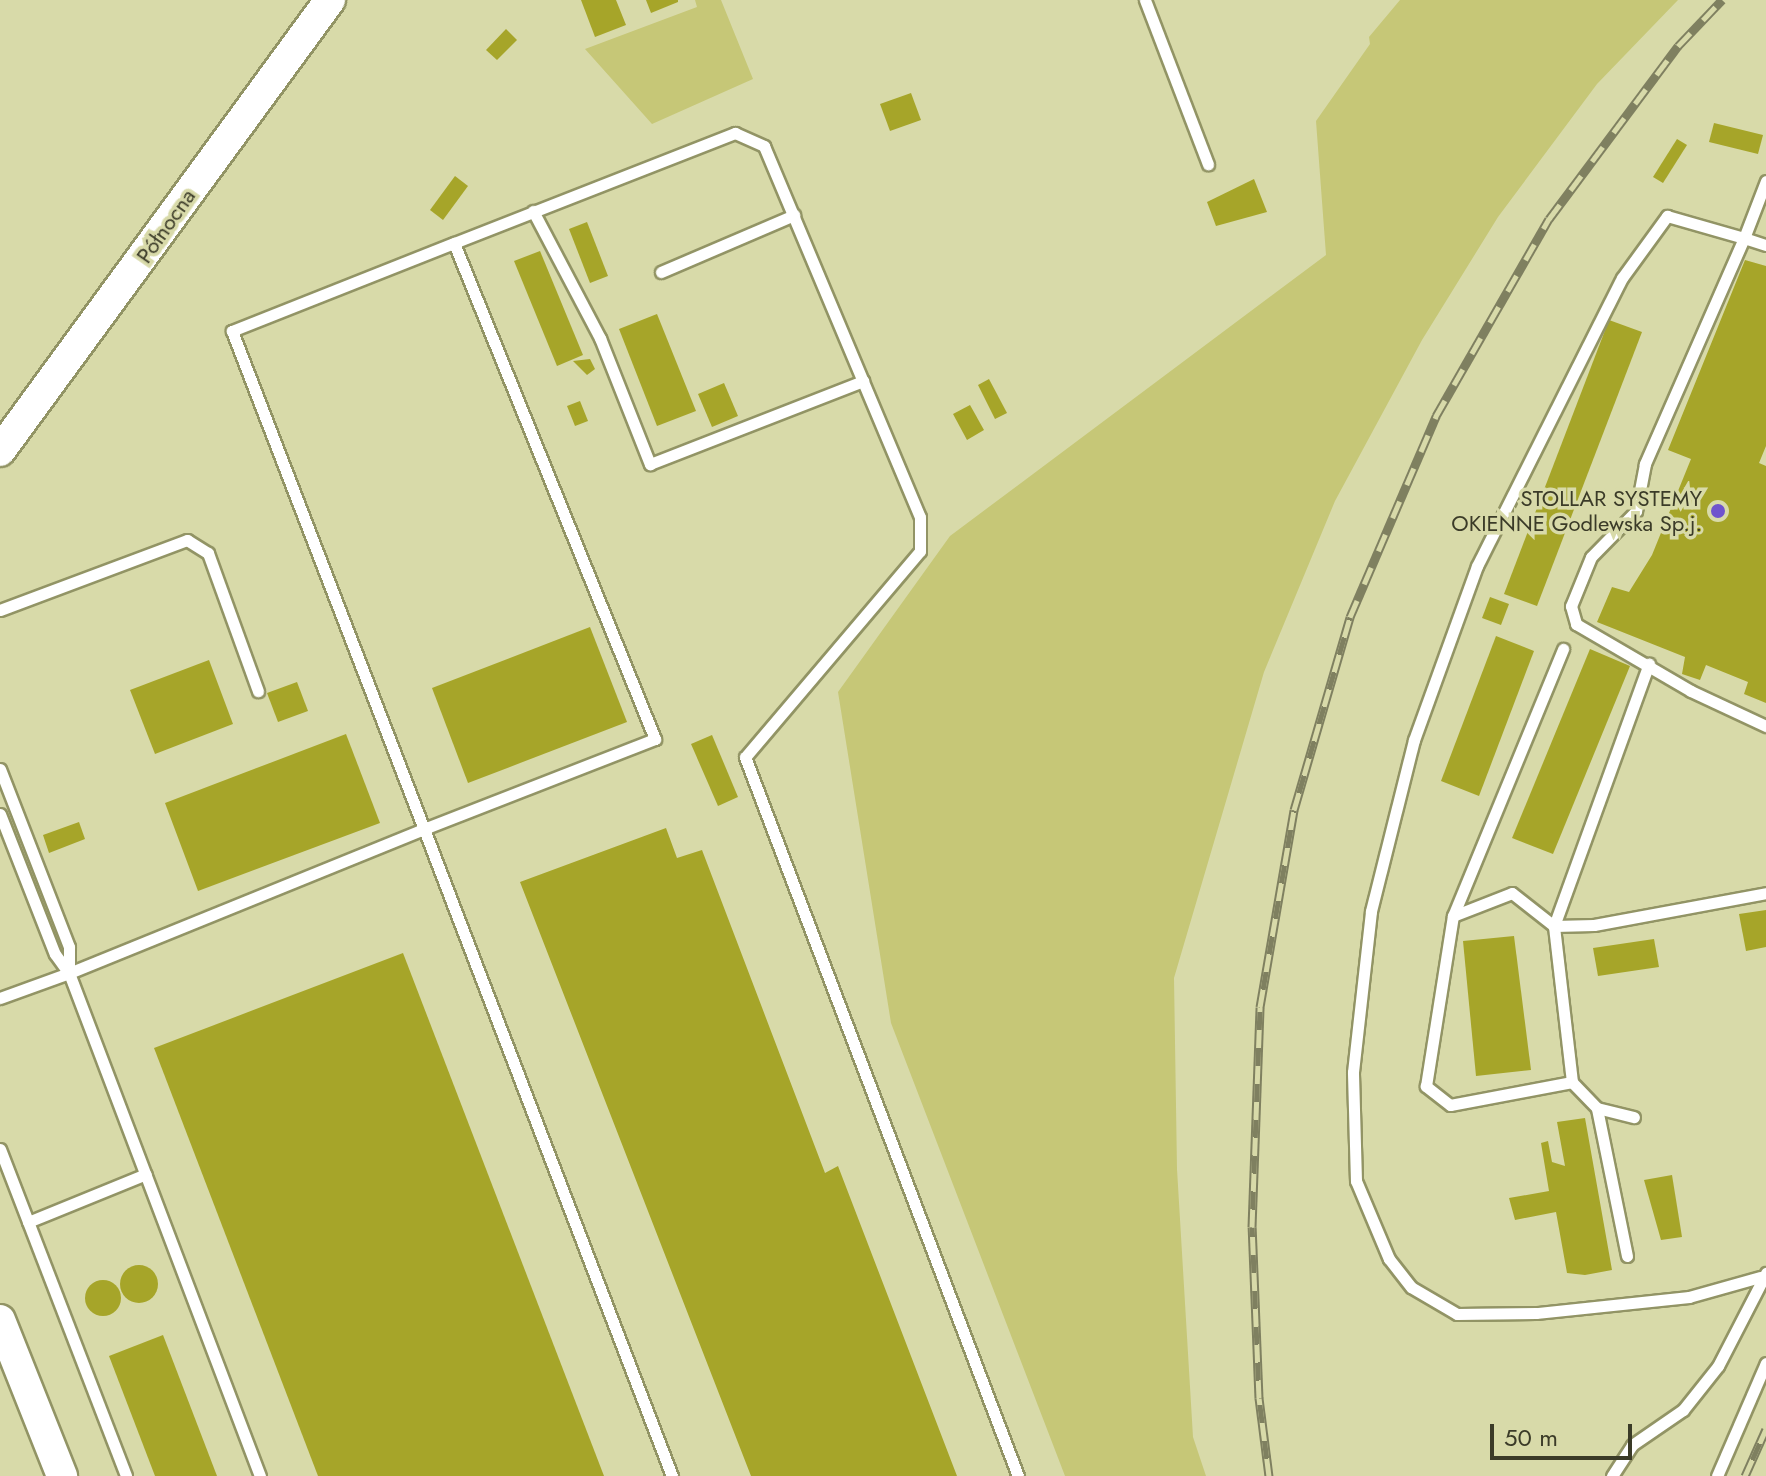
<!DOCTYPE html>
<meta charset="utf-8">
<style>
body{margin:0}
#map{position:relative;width:1766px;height:1476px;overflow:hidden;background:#d8daa9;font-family:Jost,sans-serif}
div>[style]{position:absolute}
.green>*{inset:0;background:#c6c777}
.building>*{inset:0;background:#a6a529}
.round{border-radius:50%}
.roads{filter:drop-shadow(2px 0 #929465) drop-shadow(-2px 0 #929465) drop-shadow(0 2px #929465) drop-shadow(0 -2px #929465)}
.lane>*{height:11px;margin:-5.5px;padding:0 5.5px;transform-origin:5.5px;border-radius:5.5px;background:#fff}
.secondary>*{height:30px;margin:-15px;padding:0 15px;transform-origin:15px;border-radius:15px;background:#fff}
.rail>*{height:9px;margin-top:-4.5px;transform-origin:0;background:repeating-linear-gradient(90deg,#d8daa9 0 18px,#7f8060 0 36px);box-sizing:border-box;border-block:2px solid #7f8060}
.dots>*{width:22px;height:22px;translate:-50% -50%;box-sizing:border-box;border:4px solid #d8daa9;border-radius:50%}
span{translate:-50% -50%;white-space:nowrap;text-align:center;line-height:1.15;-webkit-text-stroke:7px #d8daa9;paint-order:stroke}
.street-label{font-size:22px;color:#3b3b28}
.poi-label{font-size:22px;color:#3b3b28}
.right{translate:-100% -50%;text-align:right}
.scale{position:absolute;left:1490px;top:1424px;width:142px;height:36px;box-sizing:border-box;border:4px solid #3b3b28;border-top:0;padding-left:10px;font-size:24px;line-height:28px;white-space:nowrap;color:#3b3b28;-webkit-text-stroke:6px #d8daa9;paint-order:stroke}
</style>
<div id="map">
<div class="green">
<i style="clip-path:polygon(695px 0,721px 0,753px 79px,652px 124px,585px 49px,697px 7px)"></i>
<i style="clip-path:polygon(1400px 0,1678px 0,1597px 84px,1498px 217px,1422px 340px,1335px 501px,1264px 672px,1174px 978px,1177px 1169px,1193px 1437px,1206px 1476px,1065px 1476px,891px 1023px,838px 692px,950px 536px,1326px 255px,1316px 121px,1370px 44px,1369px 37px)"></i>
</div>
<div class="building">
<i style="clip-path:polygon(581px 0,616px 0,626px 25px,595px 37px)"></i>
<i style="clip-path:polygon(646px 0,678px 0,678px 2px,651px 13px)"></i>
<i style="clip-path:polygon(506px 29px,517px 40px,497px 60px,486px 50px)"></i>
<i style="clip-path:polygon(911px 93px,921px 120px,890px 131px,880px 104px)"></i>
<i style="clip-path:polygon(1714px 123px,1763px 135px,1758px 154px,1709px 142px)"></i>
<i style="clip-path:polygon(1677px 139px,1687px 145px,1663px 183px,1653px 177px)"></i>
<i style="clip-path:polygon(455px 176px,468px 186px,443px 220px,430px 210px)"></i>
<i style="clip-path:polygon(1254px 179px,1267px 212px,1216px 226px,1207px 202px)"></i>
<i style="clip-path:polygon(587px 222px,608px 276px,590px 283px,569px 229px)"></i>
<i style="clip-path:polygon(540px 251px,583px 355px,557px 366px,514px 261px)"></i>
<i style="clip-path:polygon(1745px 260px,1766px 266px,1766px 446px,1759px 463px,1766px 466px,1766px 703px,1744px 694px,1748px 682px,1706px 665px,1700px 680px,1682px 674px,1685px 657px,1597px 622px,1612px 587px,1629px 592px,1652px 555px,1691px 459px,1668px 450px)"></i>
<i style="clip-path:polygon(657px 314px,696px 411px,657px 426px,619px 329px)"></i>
<i style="clip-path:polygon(1609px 320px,1642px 332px,1537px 606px,1504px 594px)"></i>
<i style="clip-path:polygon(590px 359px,595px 369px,587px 375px,573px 361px)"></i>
<i style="clip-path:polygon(989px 379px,1007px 413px,995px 419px,978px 385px)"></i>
<i style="clip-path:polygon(724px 383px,738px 416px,712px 427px,698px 394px)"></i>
<i style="clip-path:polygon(580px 401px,588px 421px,575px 426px,567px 406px)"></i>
<i style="clip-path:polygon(970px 405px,984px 430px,967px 440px,953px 414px)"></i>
<i style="clip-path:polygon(1490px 597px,1509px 604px,1501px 625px,1482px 618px)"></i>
<i style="clip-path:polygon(590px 627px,627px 722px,468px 783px,432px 688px)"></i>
<i style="clip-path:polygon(1496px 636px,1534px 651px,1479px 796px,1441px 781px)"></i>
<i style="clip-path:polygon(1590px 649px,1630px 666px,1553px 854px,1512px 838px)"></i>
<i style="clip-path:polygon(209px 660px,233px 724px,155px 754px,130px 690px)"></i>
<i style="clip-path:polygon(297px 682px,308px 711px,278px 722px,267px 693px)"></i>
<i style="clip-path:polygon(346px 734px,380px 823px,198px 891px,165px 803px)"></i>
<i style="clip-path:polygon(712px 735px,738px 797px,718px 806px,691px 744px)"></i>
<i style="clip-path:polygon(79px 822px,85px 839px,49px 853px,43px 835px)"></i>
<i style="clip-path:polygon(666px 828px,677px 858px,702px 850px,825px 1173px,838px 1166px,957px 1476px,751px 1476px,520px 882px)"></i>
<i style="clip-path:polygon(1766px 910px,1766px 947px,1746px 951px,1739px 914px)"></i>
<i style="clip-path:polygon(1514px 936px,1531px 1070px,1476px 1076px,1463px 941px)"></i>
<i style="clip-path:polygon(1654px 939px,1659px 967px,1598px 976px,1593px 948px)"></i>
<i style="clip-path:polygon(403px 953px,604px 1476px,318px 1476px,154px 1048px)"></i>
<i style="clip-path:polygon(1585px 1118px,1612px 1270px,1585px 1275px,1567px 1273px,1556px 1212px,1515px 1220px,1509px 1198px,1549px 1191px,1541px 1143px,1548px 1141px,1552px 1162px,1565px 1166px,1557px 1122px)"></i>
<i style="clip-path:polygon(1672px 1175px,1682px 1237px,1661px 1240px,1644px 1180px)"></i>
<i class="round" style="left:120px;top:1265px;width:38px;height:38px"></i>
<i class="round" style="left:85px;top:1280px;width:36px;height:36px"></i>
<i style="clip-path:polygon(163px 1335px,217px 1476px,155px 1476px,109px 1356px)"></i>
</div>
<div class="roads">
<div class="lane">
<i style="left:1145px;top:0;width:176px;rotate:69deg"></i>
<i style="left:1766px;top:181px;width:61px;rotate:111.1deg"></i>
<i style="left:1744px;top:238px;width:23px;rotate:18deg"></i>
<i style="left:533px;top:211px;width:144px;rotate:62.2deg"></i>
<i style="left:600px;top:338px;width:136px;rotate:68.4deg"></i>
<i style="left:650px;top:464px;width:229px;rotate:-21.3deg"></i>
<i style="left:454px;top:243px;width:302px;rotate:-21.4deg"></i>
<i style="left:735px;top:133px;width:32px;rotate:24deg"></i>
<i style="left:764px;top:146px;width:402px;rotate:67.2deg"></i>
<i style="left:920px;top:517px;width:34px;rotate:90deg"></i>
<i style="left:920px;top:551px;width:270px;rotate:130.3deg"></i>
<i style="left:745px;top:757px;width:769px;rotate:69.21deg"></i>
<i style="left:661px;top:272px;width:145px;rotate:-23.2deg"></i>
<i style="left:0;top:610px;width:200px;rotate:-20.5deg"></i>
<i style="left:187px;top:540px;width:25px;rotate:32deg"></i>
<i style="left:208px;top:553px;width:147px;rotate:70.1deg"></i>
<i style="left:0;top:769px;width:191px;rotate:68.8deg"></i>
<i style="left:69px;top:947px;width:25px;rotate:90deg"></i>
<i style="left:0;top:814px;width:150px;rotate:68.6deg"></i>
<i style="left:55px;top:954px;width:24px;rotate:54deg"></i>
<i style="left:69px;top:973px;width:538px;rotate:69.21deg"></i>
<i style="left:1453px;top:916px;width:289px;rotate:-67.6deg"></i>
<i style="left:0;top:998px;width:73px;rotate:-19.9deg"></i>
<i style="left:69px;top:973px;width:383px;rotate:-22.1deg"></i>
<i style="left:424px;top:829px;width:248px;rotate:-21.3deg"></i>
<i style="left:655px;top:739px;width:535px;rotate:-112.06deg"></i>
<i style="left:454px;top:243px;width:239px;rotate:158.4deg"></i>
<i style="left:232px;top:331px;width:534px;rotate:68.92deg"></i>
<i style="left:424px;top:829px;width:693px;rotate:69.03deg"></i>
<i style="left:1572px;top:1082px;width:124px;rotate:169.3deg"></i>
<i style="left:1450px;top:1105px;width:31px;rotate:-142deg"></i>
<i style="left:1426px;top:1086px;width:172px;rotate:-81deg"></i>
<i style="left:1453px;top:916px;width:63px;rotate:-21.3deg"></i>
<i style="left:1512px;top:893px;width:53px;rotate:38.2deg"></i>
<i style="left:1554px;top:926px;width:40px;rotate:-1.4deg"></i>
<i style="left:1594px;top:925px;width:175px;rotate:-10.5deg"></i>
<i style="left:1597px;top:1108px;width:36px;rotate:-134deg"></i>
<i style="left:1572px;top:1082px;width:157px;rotate:-96.6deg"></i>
<i style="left:1554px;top:926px;width:279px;rotate:-70.1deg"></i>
<i style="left:0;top:1149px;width:350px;rotate:68.9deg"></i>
<i style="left:28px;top:1222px;width:127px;rotate:-22.1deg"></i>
<i style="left:1627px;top:1256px;width:151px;rotate:-101.5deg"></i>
<i style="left:1597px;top:1108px;width:38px;rotate:14deg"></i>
<i style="left:1760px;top:1277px;width:74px;rotate:164.3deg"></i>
<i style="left:1689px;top:1297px;width:154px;rotate:174deg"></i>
<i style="left:1536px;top:1313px;width:79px;rotate:179.3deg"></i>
<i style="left:1457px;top:1314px;width:53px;rotate:-149.6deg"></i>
<i style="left:1411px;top:1287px;width:36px;rotate:-128deg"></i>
<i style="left:1389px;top:1259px;width:85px;rotate:-112.9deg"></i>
<i style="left:1356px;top:1181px;width:109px;rotate:-91.6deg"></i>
<i style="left:1353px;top:1072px;width:162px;rotate:-83.6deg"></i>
<i style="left:1371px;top:911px;width:176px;rotate:-75.9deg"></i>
<i style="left:1414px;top:740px;width:185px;rotate:-70.1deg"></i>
<i style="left:1477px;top:566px;width:322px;rotate:-63.3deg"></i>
<i style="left:1622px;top:278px;width:77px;rotate:-54deg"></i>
<i style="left:1667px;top:216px;width:80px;rotate:15.9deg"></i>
<i style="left:1744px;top:238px;width:247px;rotate:113.7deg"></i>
<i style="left:1645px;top:464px;width:48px;rotate:100.8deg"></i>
<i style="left:1636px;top:511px;width:64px;rotate:134.4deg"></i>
<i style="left:1591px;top:557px;width:53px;rotate:112.2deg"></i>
<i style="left:1571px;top:606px;width:19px;rotate:74deg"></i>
<i style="left:1576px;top:624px;width:133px;rotate:30.2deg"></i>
<i style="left:1691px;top:691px;width:83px;rotate:25deg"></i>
<i style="left:1612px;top:1476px;width:37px;rotate:-57deg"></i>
<i style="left:1632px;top:1445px;width:62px;rotate:-34.5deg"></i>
<i style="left:1683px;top:1410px;width:56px;rotate:-51.5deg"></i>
<i style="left:1718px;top:1366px;width:105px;rotate:-62.7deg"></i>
<i style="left:1717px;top:1476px;width:123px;rotate:-66.6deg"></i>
</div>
<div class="secondary">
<i style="left:0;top:451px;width:559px;rotate:-53.81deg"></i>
<i style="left:0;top:1320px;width:168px;rotate:68.3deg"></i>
</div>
</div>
<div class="rail">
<i style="left:1269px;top:1476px;width:79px;rotate:-97.3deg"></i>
<i style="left:1259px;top:1398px;width:171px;rotate:-92.3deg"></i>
<i style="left:1252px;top:1227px;width:220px;rotate:-87.9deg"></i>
<i style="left:1260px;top:1007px;width:200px;rotate:-80.2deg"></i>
<i style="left:1294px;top:810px;width:201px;rotate:-73.8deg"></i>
<i style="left:1350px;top:617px;width:219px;rotate:-66.8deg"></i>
<i style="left:1436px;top:416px;width:227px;rotate:-60.2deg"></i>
<i style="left:1549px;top:219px;width:216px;rotate:-53.3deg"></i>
<i style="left:1678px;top:46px;width:64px;rotate:-46.3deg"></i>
<i style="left:1745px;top:1476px;width:51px;rotate:-65.9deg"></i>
</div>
<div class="dots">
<i style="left:1718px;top:511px;background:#6f53cd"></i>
</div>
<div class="street-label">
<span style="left:166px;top:226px;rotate:-55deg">Północna</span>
</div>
<div class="poi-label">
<span class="right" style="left:1702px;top:511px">STOLLAR SYSTEMY<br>OKIENNE Godlewska Sp.j.</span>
</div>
<div class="scale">50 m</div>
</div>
